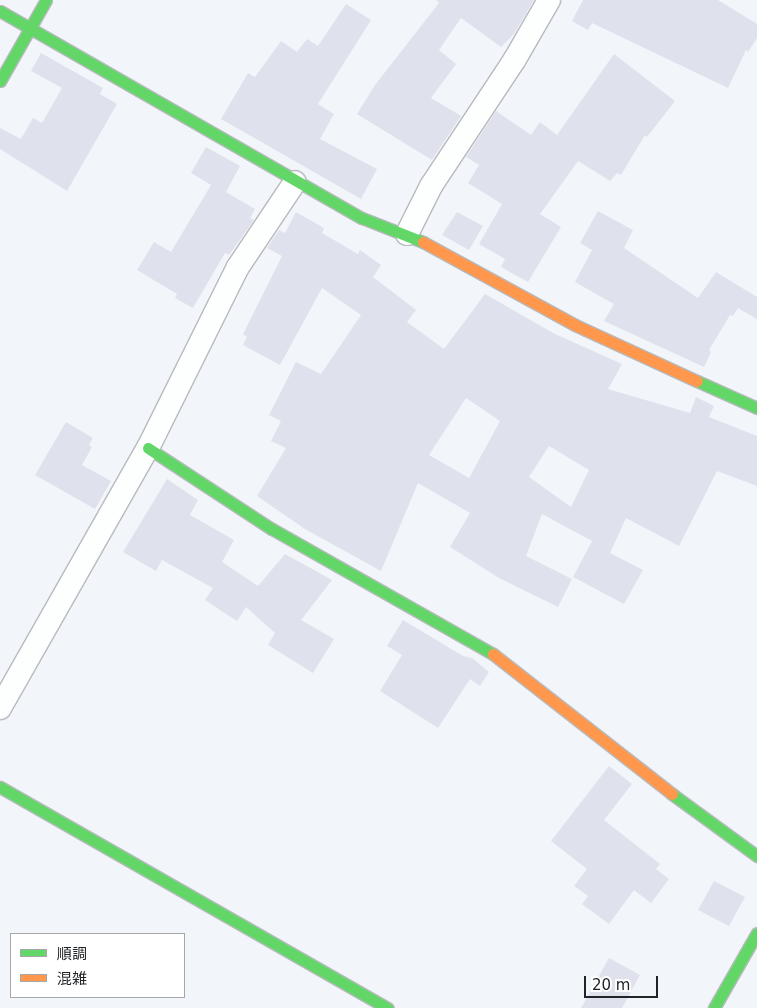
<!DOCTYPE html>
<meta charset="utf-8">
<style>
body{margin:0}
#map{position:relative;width:757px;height:1008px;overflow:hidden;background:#f2f6fa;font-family:"DejaVu Sans","Noto Sans JP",sans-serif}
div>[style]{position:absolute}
.building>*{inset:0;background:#dfe1ed}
.roads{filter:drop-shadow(1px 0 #b7babe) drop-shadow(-1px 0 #b7babe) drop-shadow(0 1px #b7babe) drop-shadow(0 -1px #b7babe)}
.street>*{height:22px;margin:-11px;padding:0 11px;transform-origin:11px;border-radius:11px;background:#fdfefe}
.fast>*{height:11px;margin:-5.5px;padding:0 5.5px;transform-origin:5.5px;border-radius:5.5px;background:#63d668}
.slow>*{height:11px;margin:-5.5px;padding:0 5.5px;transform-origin:5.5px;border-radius:5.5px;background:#ff974d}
span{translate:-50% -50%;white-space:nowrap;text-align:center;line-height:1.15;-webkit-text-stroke:5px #fff;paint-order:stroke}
.legend{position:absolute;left:10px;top:933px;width:175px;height:65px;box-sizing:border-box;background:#fff;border:1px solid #a6a7a9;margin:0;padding:6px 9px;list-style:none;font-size:15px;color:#212427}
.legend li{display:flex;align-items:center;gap:10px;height:25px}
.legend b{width:25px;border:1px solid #a6a7a9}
.scale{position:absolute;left:584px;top:976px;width:74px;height:22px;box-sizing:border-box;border:2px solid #212427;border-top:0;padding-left:6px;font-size:15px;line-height:18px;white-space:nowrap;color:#212427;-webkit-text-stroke:4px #fff;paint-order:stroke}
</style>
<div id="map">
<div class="building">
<i style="clip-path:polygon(436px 0,534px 0,514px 34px,501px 47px,461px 18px,439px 50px,456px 64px,431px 98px,461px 116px,432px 160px,357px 114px,375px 85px,439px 3px)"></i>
<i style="clip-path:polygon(583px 0,718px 0,757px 24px,757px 38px,748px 52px,746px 50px,728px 88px,592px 23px,588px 30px,572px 21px)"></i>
<i style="clip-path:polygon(346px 4px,371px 20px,318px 104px,334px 114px,320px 139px,377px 169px,361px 199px,221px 119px,248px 73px,255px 77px,281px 41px,297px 52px,307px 39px,318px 46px)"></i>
<i style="clip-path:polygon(41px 53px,103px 88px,100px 94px,117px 104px,67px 191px,0 149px,0 128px,21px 139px,33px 118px,42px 123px,62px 88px,31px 71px)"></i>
<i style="clip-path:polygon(614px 54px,675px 101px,647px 137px,645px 135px,621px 175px,617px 173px,610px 181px,578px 161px,540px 214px,561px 227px,528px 282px,501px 267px,505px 259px,479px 244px,502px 204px,468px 183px,479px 165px,466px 157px,496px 111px,531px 135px,540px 122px,557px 135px)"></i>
<i style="clip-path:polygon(206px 147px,240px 166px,226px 192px,255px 209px,250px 218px,254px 220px,229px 255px,225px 253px,193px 308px,175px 298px,177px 294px,137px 270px,154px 242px,171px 252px,211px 185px,191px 173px)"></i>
<i style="clip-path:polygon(598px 211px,633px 230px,624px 248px,698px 298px,716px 272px,757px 297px,757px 319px,738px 308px,733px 316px,730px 315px,709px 350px,711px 352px,704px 367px,604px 321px,614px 304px,575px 282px,592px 250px,580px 243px)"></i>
<i style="clip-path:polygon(evenodd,296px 212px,324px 228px,322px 233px,358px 254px,360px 250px,381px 265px,373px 277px,416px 310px,407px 322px,444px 349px,485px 294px,555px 334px,622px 364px,608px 389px,690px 413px,696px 397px,714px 406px,709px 417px,757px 436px,757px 486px,717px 471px,679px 546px,626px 518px,610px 553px,643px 570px,624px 604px,573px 577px,592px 541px,542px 514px,526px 556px,572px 579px,558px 607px,499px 578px,450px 547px,470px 513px,418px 483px,381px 571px,305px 529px,257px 496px,286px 448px,271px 441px,281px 421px,269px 415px,296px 362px,321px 374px,361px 315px,322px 288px,280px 365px,243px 345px,247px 337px,243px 334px,282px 256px,267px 248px,279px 230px,285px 233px,296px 212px,466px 398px,500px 421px,469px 478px,429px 455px,466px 398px,296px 212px,549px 446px,589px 470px,571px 507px,529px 477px,549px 446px)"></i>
<i style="clip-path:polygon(457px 212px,483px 226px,469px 250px,442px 235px)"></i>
<i style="clip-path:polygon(66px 422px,93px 438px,89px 445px,92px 447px,82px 465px,111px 481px,95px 509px,35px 475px)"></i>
<i style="clip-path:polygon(167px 479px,198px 500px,190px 515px,234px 540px,222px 562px,258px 586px,285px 554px,332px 580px,301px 620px,334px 639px,313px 673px,268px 645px,275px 633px,246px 607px,237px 621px,205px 600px,213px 588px,162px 560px,156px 571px,123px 552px)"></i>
<i style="clip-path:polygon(403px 620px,463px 656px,472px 658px,489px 672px,480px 686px,470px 679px,438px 728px,380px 691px,402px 655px,387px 646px)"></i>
<i style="clip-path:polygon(609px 766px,632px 784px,604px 820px,660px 864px,656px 869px,669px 879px,651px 903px,634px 890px,609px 924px,582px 904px,588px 896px,574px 886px,587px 869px,551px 841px)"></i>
<i style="clip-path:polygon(714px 881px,745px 897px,729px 926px,698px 910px)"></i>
<i style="clip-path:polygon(609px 958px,640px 975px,622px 1008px,581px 1008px)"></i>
</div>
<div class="roads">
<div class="street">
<i style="left:407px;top:234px;width:54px;rotate:-63.4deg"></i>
<i style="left:431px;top:186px;width:152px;rotate:-56.5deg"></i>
<i style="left:515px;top:59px;width:68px;rotate:-60deg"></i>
<i style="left:0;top:708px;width:299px;rotate:-60.4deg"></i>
<i style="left:148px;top:448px;width:202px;rotate:-63.6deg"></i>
<i style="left:238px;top:267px;width:102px;rotate:-56.2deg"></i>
</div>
<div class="fast">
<i style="left:0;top:11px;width:417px;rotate:29.8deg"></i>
<i style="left:362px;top:218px;width:66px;rotate:21.5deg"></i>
<i style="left:0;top:81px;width:93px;rotate:-60.4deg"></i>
<i style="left:697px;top:381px;width:66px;rotate:24.2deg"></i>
<i style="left:148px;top:448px;width:148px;rotate:33.2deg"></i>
<i style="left:272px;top:529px;width:254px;rotate:29.5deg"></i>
<i style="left:0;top:787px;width:446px;rotate:29.7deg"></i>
<i style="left:672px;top:794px;width:105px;rotate:36.1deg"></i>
<i style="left:714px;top:1008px;width:86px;rotate:-60.2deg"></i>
</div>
<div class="slow">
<i style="left:423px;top:242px;width:173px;rotate:28.6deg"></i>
<i style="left:575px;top:325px;width:134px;rotate:24.7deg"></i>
<i style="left:493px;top:654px;width:227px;rotate:38deg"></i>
</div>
</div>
<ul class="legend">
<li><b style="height:6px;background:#63d668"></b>順調</li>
<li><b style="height:6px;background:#ff974d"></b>混雑</li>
</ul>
<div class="scale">20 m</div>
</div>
